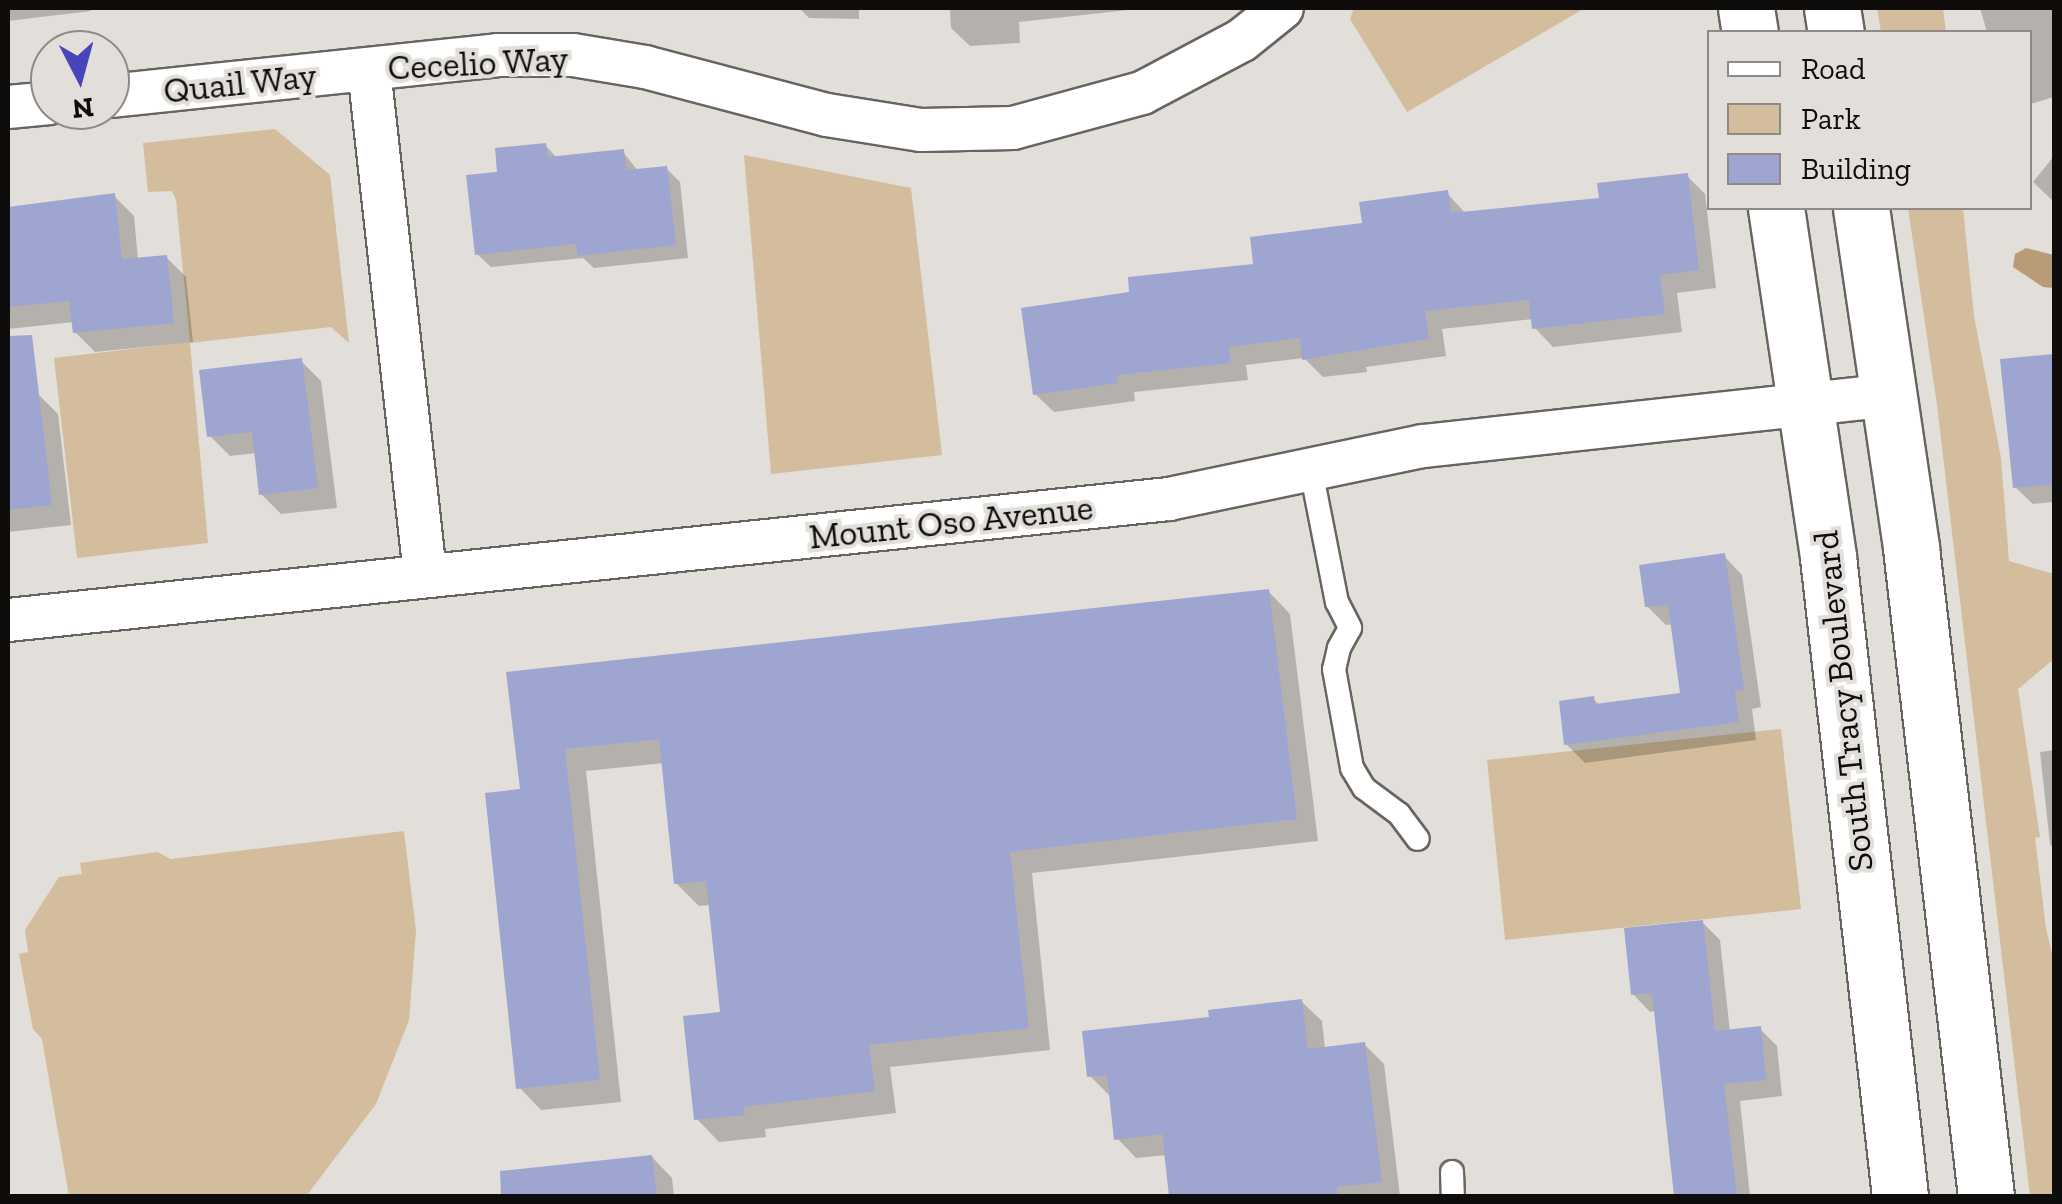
<!DOCTYPE html>
<style>
body{margin:0}
#map{position:relative;width:2062px;height:1204px;overflow:hidden;background:#e2ded9;font-family:"Zilla Slab",serif}
div>[style]{position:absolute}
.green>*{inset:0;background:#d4bd9c}
.water>*{inset:0;background:#b89c75}
.shadow>*{inset:0;background:#0003}
.building>*{inset:0;background:#9fa5d1}
.roads{filter:drop-shadow(2px 0 #686561) drop-shadow(-2px 0 #686561) drop-shadow(0 2px #686561) drop-shadow(0 -2px #686561)}
.service>*{height:22px;margin:-11px;padding:0 11px;transform-origin:11px;border-radius:11px;background:#fff}
.minor>*{height:42px;margin:-21px;padding:0 21px;transform-origin:21px;border-radius:21px;background:#fff}
.primary>*{height:55px;margin:-27.5px;padding:0 27.5px;transform-origin:27.5px;border-radius:27.5px;background:#fff}
span{translate:-50% -50%;white-space:nowrap;text-align:center;line-height:1.15;-webkit-text-stroke:8px #e2ded9;paint-order:stroke}
.street-label{font-size:35px;color:#0e0d0b}
.frame{position:absolute;inset:0;border:10px solid #0e0d0b;pointer-events:none}
.legend{position:absolute;left:1707px;top:30px;width:325px;height:180px;box-sizing:border-box;background:#e2ded9;border:2px solid #8d8a87;margin:0;padding:12px 18px;list-style:none;font-size:30px;color:#0e0d0b}
.legend li{display:flex;align-items:center;gap:20px;height:50px}
.legend b{width:50px;border:2px solid #8d8a87}
.north{position:absolute;left:30px;top:30px;width:100px;height:100px;box-sizing:border-box;background:#e2ded9;border:2px solid #8d8a87;border-radius:50%;rotate:174deg;font-size:28px;font-weight:700;line-height:40px;text-align:center;color:#0e0d0b}
.north::after{content:'';display:block;margin:auto;width:35px;height:45px;background:#4845bb;clip-path:polygon(50% 0,100% 100%,50% 72%,0 100%)}
</style>
<div id="map">
<div class="green">
<i style="clip-path:polygon(1354px 8px,1585px 8px,1407px 112px,1350px 19px)"></i>
<i style="clip-path:polygon(1877px 8px,1943px 8px,1946px 32px,1881px 32px)"></i>
<i style="clip-path:polygon(275px 129px,330px 175px,349px 343px,331px 327px,190px 343px,208px 543px,77px 558px,54px 358px,190px 342px,176px 200px,172px 191px,148px 192px,143px 143px)"></i>
<i style="clip-path:polygon(744px 155px,911px 188px,942px 455px,771px 474px)"></i>
<i style="clip-path:polygon(1908px 208px,1963px 208px,1974px 316px,2001px 458px,2009px 561px,2054px 574px,2054px 659px,2018px 689px,2040px 837px,2035px 838px,2046px 928px,2054px 962px,2054px 1196px,2030px 1196px,1937px 405px)"></i>
<i style="clip-path:polygon(1781px 729px,1801px 909px,1505px 940px,1487px 760px)"></i>
<i style="clip-path:polygon(404px 831px,416px 931px,409px 1020px,376px 1104px,307px 1195px,69px 1196px,42px 1039px,33px 1029px,19px 954px,28px 952px,25px 930px,59px 877px,82px 874px,80px 863px,157px 852px,171px 859px)"></i>
</div>
<div class="water">
<i style="clip-path:polygon(2026px 248px,2054px 255px,2054px 288px,2043px 287px,2013px 267px,2015px 254px)"></i>
</div>
<div class="shadow">
<i style="clip-path:polygon(8px 8px,91px 8px,91px 11px,8px 21px)"></i>
<i style="clip-path:polygon(799px 8px,859px 8px,859px 19px,809px 18px)"></i>
<i style="clip-path:polygon(930px 8px,1138px 8px,1138px 9px,1019px 22px,1020px 43px,970px 46px,951px 28px,950px 9px)"></i>
<i style="clip-path:polygon(1980px 8px,2054px 8px,2054px 97px,2030px 104px,2030px 32px,1987px 32px)"></i>
<i style="clip-path:polygon(545px 145px,558px 159px,623px 152px,638px 171px,666px 168px,680px 182px,688px 258px,594px 268px,583px 258px,491px 267px,477px 254px,500px 174px)"></i>
<i style="clip-path:polygon(2054px 156px,2054px 202px,2033px 182px)"></i>
<i style="clip-path:polygon(1687px 176px,1705px 194px,1716px 288px,1677px 293px,1682px 332px,1553px 347px,1535px 328px,1534px 319px,1442px 329px,1446px 356px,1366px 367px,1367px 372px,1323px 377px,1304px 358px,1246px 365px,1248px 380px,1134px 392px,1135px 401px,1054px 412px,1035px 394px,1132px 294px,1256px 266px,1447px 193px,1466px 214px,1601px 200px)"></i>
<i style="clip-path:polygon(114px 196px,134px 216px,138px 260px,166px 257px,186px 277px,193px 342px,95px 352px,75px 332px,74px 322px,8px 329px,8px 208px)"></i>
<i style="clip-path:polygon(2054px 356px,2054px 502px,2033px 504px,2015px 487px,2002px 362px)"></i>
<i style="clip-path:polygon(301px 361px,321px 381px,337px 508px,281px 514px,261px 494px,257px 453px,230px 456px,210px 436px)"></i>
<i style="clip-path:polygon(38px 394px,58px 414px,71px 525px,8px 532px,8px 397px)"></i>
<i style="clip-path:polygon(1724px 556px,1742px 575px,1761px 707px,1752px 709px,1756px 740px,1585px 763px,1566px 744px,1593px 699px,1601px 706px,1683px 695px,1673px 624px,1666px 625px,1647px 606px)"></i>
<i style="clip-path:polygon(1268px 591px,1290px 614px,1318px 841px,1032px 873px,1050px 1050px,890px 1067px,896px 1113px,765px 1129px,766px 1137px,719px 1142px,697px 1119px,723px 1014px,711px 905px,699px 906px,676px 883px,664px 763px,586px 771px,621px 1102px,541px 1110px,519px 1087px,522px 791px,509px 674px)"></i>
<i style="clip-path:polygon(2054px 750px,2054px 849px,2050px 844px,2040px 752px)"></i>
<i style="clip-path:polygon(1702px 922px,1720px 940px,1730px 1032px,1760px 1029px,1777px 1046px,1782px 1096px,1740px 1101px,1750px 1196px,1676px 1196px,1656px 1011px,1650px 1012px,1633px 994px)"></i>
<i style="clip-path:polygon(1302px 1002px,1322px 1021px,1325px 1049px,1365px 1045px,1384px 1064px,1400px 1196px,1172px 1196px,1167px 1155px,1136px 1158px,1117px 1138px,1110px 1096px,1090px 1076px,1211px 1020px)"></i>
<i style="clip-path:polygon(652px 1157px,672px 1178px,674px 1196px,558px 1196px,555px 1168px)"></i>
</div>
<div class="building">
<i style="clip-path:polygon(546px 143px,548px 157px,624px 149px,626px 170px,667px 166px,676px 245px,578px 256px,576px 244px,475px 255px,466px 175px,497px 172px,495px 148px)"></i>
<i style="clip-path:polygon(1688px 173px,1699px 270px,1660px 275px,1665px 314px,1532px 329px,1529px 300px,1425px 311px,1429px 339px,1302px 360px,1300px 338px,1229px 347px,1231px 363px,1117px 375px,1118px 383px,1033px 395px,1021px 308px,1129px 292px,1128px 277px,1253px 264px,1250px 237px,1362px 223px,1359px 202px,1448px 190px,1451px 213px,1599px 198px,1597px 183px)"></i>
<i style="clip-path:polygon(115px 193px,122px 259px,167px 255px,174px 323px,73px 333px,69px 301px,8px 307px,8px 207px)"></i>
<i style="clip-path:polygon(32px 335px,52px 505px,8px 510px,8px 336px)"></i>
<i style="clip-path:polygon(2054px 354px,2054px 484px,2013px 488px,2000px 359px)"></i>
<i style="clip-path:polygon(302px 358px,318px 488px,259px 495px,252px 432px,207px 437px,199px 370px)"></i>
<i style="clip-path:polygon(1725px 553px,1744px 689px,1735px 691px,1739px 722px,1564px 745px,1559px 701px,1594px 696px,1595px 704px,1680px 693px,1668px 605px,1645px 607px,1639px 565px)"></i>
<i style="clip-path:polygon(1269px 589px,1297px 819px,1010px 852px,1029px 1028px,869px 1045px,875px 1091px,744px 1107px,745px 1115px,694px 1120px,683px 1016px,720px 1012px,706px 881px,674px 884px,659px 739px,565px 749px,600px 1080px,516px 1089px,485px 793px,520px 789px,506px 672px)"></i>
<i style="clip-path:polygon(1703px 920px,1715px 1031px,1761px 1026px,1766px 1080px,1724px 1084px,1737px 1196px,1674px 1196px,1652px 993px,1631px 995px,1624px 928px)"></i>
<i style="clip-path:polygon(1302px 999px,1308px 1049px,1365px 1042px,1382px 1182px,1337px 1187px,1338px 1196px,1169px 1196px,1162px 1134px,1114px 1140px,1107px 1075px,1087px 1077px,1082px 1031px,1209px 1017px,1208px 1010px)"></i>
<i style="clip-path:polygon(652px 1155px,657px 1196px,501px 1196px,500px 1171px)"></i>
</div>
<div class="roads">
<div class="service">
<i style="left:1311px;top:470px;width:135px;rotate:78.9deg"></i>
<i style="left:1337px;top:602px;width:29px;rotate:63deg"></i>
<i style="left:1350px;top:628px;width:23px;rotate:119deg"></i>
<i style="left:1339px;top:648px;width:22px;rotate:103deg"></i>
<i style="left:1334px;top:669px;width:101px;rotate:79.7deg"></i>
<i style="left:1352px;top:768px;width:23px;rotate:59deg"></i>
<i style="left:1364px;top:788px;width:44px;rotate:36.6deg"></i>
<i style="left:1399px;top:814px;width:31px;rotate:53deg"></i>
<i style="left:1452px;top:1172px;width:24px;rotate:88deg"></i>
</div>
<div class="minor">
<i style="left:369px;top:69px;width:508px;rotate:83.67deg"></i>
<i style="left:110px;top:96px;width:390px;rotate:-6deg"></i>
<i style="left:498px;top:55px;width:75px"></i>
<i style="left:573px;top:55px;width:73px;rotate:9.5deg"></i>
<i style="left:645px;top:67px;width:188px;rotate:14.8deg"></i>
<i style="left:827px;top:115px;width:95px;rotate:9.1deg"></i>
<i style="left:921px;top:130px;width:92px;rotate:-1.2deg"></i>
<i style="left:1013px;top:128px;width:134px;rotate:-15.2deg"></i>
<i style="left:1142px;top:93px;width:113px;rotate:-27.9deg"></i>
<i style="left:1242px;top:40px;width:51px;rotate:-38.7deg"></i>
<i style="left:8px;top:107px;width:42px;rotate:-5.4deg"></i>
<i style="left:8px;top:620px;width:1167px;rotate:-5.95deg"></i>
<i style="left:1169px;top:499px;width:259px;rotate:-11.8deg"></i>
<i style="left:1423px;top:446px;width:470px;rotate:-6.2deg"></i>
</div>
<div class="primary">
<i style="left:1746px;top:8px;width:24px;rotate:81deg"></i>
<i style="left:1832px;top:8px;width:24px;rotate:81deg"></i>
<i style="left:1776px;top:208px;width:353px;rotate:81.5deg"></i>
<i style="left:1828px;top:557px;width:643px;rotate:83.57deg"></i>
<i style="left:1861px;top:208px;width:344px;rotate:81.6deg"></i>
<i style="left:1911px;top:548px;width:652px;rotate:83.4deg"></i>
</div>
</div>
<div class="street-label">
<span style="left:478px;top:63px;rotate:-3deg">Cecelio Way</span>
<span style="left:240px;top:83px;rotate:-6deg">Quail Way</span>
<span style="left:951px;top:522px;rotate:-6deg">Mount Oso Avenue</span>
<span style="left:1843px;top:701px;rotate:-96deg">South Tracy Boulevard</span>
</div>
<div class="frame"></div>
<ul class="legend">
<li><b style="height:12px;background:#fff"></b>Road</li>
<li><b style="height:28px;background:#d4bd9c"></b>Park</li>
<li><b style="height:28px;background:#9fa5d1"></b>Building</li>
</ul>
<div class="north">N</div>
</div>
